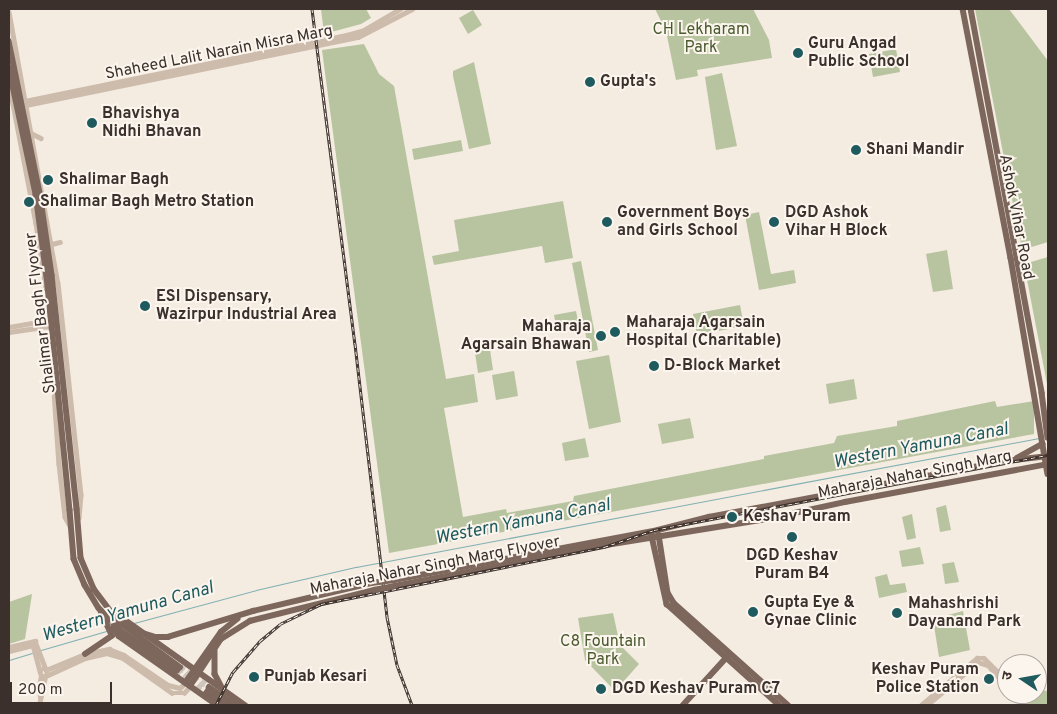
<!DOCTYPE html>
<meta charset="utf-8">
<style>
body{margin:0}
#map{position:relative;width:1057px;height:714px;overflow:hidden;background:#f4ebe1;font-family:Overpass,"Noto Sans Devanagari",sans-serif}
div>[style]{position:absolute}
.green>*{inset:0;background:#b8c4a0}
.stream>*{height:1px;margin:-0.5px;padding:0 0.5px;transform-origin:0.5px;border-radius:0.5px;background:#7fb0b2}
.major-tunnel>*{height:5.5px;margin-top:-2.75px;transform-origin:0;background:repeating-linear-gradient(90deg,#cfc6bd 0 5.5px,transparent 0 8.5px)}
.minor>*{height:4.5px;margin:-2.25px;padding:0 2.25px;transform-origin:2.25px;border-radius:2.25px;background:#cdbbac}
.minor>.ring{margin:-2.25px;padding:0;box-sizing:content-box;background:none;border:4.5px solid #cdbbac;border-radius:50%}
.major>*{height:5.5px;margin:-2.75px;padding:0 2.75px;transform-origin:2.75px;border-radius:2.75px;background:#7d675c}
.rail>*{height:3px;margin-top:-1.5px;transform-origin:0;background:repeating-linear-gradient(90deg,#fbf5ee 0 4px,#3b302b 0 8px);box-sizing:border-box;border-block:1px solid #3b302b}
.major-bridge>*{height:5.5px;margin:-2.75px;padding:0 2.75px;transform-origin:2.75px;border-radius:2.75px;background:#7d675c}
.dots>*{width:14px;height:14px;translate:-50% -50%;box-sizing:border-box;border:2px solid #fbf5ee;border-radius:50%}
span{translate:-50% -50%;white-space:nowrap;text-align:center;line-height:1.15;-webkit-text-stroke:4px #fbf5ee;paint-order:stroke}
.park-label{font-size:16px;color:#4a5a2e}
.poi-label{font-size:16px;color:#3b302b;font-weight:700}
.left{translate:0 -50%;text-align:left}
.right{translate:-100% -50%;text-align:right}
.street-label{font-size:16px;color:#3b302b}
.water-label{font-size:18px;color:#1f5a5e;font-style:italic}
.frame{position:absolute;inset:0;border:10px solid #3b302b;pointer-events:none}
.north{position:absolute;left:997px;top:654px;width:50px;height:50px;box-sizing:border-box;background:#fbf5ee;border:1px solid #aea6a0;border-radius:50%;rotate:282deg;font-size:14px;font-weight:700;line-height:20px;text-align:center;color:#3b302b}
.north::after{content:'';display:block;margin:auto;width:18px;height:22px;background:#1f5a5e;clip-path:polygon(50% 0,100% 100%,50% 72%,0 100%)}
.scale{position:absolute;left:10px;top:682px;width:102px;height:22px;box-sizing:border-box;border:2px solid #3b302b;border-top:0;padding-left:6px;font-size:15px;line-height:18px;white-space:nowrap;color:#3b302b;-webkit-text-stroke:4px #fbf5ee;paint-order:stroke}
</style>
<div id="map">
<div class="green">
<i style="clip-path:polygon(321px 9px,366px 9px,371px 18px,361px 24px,324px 34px)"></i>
<i style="clip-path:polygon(655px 9px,753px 9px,769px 40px,772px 58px,697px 70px,698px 76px,676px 80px,666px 31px)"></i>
<i style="clip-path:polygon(975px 9px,1009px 9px,1048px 61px,1048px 242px,1022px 250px)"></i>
<i style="clip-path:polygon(473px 10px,482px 25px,468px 34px,459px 18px)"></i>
<i style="clip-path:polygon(364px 44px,379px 74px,394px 86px,446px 379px,474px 374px,478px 402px,444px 408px,463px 517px,506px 509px,507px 513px,573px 501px,574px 496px,764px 459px,764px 456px,834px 443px,837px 436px,897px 426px,897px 421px,995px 401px,997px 407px,1034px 401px,1034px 434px,389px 553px,322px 50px)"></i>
<i style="clip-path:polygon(896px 49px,900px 72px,873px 77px,869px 54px)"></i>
<i style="clip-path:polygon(474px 62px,491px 144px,469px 149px,453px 76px,453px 71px)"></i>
<i style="clip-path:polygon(722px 73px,737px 146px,716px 150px,705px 77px)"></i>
<i style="clip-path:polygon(461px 140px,463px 151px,414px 160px,412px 149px)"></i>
<i style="clip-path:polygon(563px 201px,573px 258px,545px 263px,542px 246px,434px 265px,432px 256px,459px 251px,454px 220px)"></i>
<i style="clip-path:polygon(759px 212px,771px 274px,794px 270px,796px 283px,759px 290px,745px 215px)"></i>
<i style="clip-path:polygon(947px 250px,953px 289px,933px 292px,926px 254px)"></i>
<i style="clip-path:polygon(1048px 257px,1048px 389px,1024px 264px)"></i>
<i style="clip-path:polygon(581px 261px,598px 350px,589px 352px,572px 263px)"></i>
<i style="clip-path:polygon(740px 305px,744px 326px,697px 335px,693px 314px)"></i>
<i style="clip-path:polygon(576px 311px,579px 326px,557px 331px,554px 315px)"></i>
<i style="clip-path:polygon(489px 343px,493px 370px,478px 373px,474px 346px)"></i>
<i style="clip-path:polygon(609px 355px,621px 422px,589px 429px,576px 361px)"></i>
<i style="clip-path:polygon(514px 371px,518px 396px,496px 400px,492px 375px)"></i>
<i style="clip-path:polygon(854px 379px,857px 399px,829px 404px,826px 384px)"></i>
<i style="clip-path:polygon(690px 418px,694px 438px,662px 444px,658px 424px)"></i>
<i style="clip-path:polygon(585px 438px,589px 457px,565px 461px,562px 443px)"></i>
<i style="clip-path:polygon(946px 505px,951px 530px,940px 532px,936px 508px)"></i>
<i style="clip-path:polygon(912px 514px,916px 538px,907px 540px,902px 517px)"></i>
<i style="clip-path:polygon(920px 547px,924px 564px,902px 567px,899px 551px)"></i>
<i style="clip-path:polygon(954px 562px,959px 582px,945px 584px,942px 564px)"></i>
<i style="clip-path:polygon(887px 574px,890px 585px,905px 583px,907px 592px,879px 598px,875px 577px)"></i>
<i style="clip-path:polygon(32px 594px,25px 639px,9px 644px,9px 602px)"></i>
<i style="clip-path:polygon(963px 611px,970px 650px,939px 657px,933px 619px)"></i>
<i style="clip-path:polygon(613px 613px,620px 645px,639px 664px,615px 691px,585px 660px,578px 618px)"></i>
<i style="clip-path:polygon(1037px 690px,1048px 691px,1048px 705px,1030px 705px,1020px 694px,1037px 694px)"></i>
</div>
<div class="stream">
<i style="left:134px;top:623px;width:126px;rotate:-15.1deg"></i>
<i style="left:256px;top:590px;width:103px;rotate:-13deg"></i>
<i style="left:356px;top:567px;width:695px;rotate:-10.7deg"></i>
<i style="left:41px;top:650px;width:68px;rotate:-16.3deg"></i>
<i style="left:9px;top:660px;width:24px;rotate:-17deg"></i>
</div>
<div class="major-tunnel">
<i style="left:180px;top:667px;width:35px;rotate:35deg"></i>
<i style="left:177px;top:670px;width:37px;rotate:36deg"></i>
</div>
<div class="minor">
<i style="left:9px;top:12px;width:275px;rotate:79.8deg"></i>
<i style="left:58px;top:283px;width:213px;rotate:83.8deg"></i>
<i style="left:81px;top:495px;width:23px;rotate:95deg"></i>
<i style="left:9px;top:83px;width:143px;rotate:79.1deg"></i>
<i style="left:36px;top:223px;width:66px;rotate:81.3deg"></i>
<i style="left:25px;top:101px;width:329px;rotate:-11.6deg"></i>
<i style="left:347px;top:35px;width:18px;rotate:-16deg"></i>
<i style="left:364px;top:30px;width:42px;rotate:-30.3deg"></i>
<i style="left:26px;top:105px;width:339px;rotate:-11.6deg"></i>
<i style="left:358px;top:37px;width:61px;rotate:-27.4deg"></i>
<i style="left:31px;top:133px;width:11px;rotate:27deg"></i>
<i style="left:52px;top:244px;width:8px;rotate:-14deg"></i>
<i style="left:9px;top:327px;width:41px;rotate:-9.9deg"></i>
<i style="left:9px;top:332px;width:41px;rotate:-8.3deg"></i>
<i style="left:50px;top:333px;width:131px;rotate:86.1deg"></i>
<i style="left:59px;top:464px;width:53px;rotate:83.5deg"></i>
<i style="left:65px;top:517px;width:10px;rotate:61deg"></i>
<i style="left:9px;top:647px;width:27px;rotate:-13deg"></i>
<i style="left:35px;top:641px;width:31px;rotate:69deg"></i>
<i style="left:9px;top:651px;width:25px;rotate:-14deg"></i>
<i style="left:33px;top:645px;width:28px;rotate:75deg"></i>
<i class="ring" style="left:40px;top:669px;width:3.5px;height:3.5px"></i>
<i style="left:46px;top:670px;width:42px;rotate:-22.3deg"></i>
<i style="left:85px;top:654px;width:25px;rotate:-12deg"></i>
<i style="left:109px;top:649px;width:16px;rotate:22deg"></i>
<i style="left:124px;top:655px;width:53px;rotate:34.3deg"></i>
<i style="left:168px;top:685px;width:12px;rotate:14deg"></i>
<i style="left:180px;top:688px;width:7px;rotate:-45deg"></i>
<i style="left:48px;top:675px;width:41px;rotate:-24.7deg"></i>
<i style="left:85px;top:658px;width:23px;rotate:-13deg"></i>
<i style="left:107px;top:653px;width:17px;rotate:17deg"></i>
<i style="left:123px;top:658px;width:60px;rotate:35.5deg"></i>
<i style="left:172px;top:693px;width:12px"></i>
<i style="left:184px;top:693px;width:9px;rotate:-49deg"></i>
<i style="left:1013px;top:694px;width:15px;rotate:48deg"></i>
<i style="left:1018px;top:694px;width:14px;rotate:51deg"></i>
<i style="left:40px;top:697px;width:11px;rotate:-95deg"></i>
<i style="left:39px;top:686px;width:10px;rotate:-79deg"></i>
<i style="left:39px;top:705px;width:29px;rotate:-78deg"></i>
<i style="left:921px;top:705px;width:73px;rotate:-40deg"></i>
<i style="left:977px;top:658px;width:7px"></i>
<i style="left:984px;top:658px;width:33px;rotate:45deg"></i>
<i style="left:927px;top:705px;width:67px;rotate:-40.1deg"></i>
<i style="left:978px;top:662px;width:10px;rotate:17deg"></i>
<i style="left:988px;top:665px;width:29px;rotate:49deg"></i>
</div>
<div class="major">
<i style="left:963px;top:9px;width:254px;rotate:79.1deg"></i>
<i style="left:1011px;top:258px;width:219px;rotate:80.3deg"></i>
<i style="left:971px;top:9px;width:391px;rotate:79.5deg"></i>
<i style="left:1042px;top:393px;width:45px;rotate:82.4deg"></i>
<i style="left:1017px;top:458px;width:29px;rotate:-29deg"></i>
<i style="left:77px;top:509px;width:49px;rotate:85.3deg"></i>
<i style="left:81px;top:558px;width:34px;rotate:67deg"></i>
<i style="left:94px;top:589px;width:41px;rotate:52.9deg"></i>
<i style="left:119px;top:622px;width:76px;rotate:36.4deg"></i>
<i style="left:70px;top:510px;width:49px;rotate:85.3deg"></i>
<i style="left:74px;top:559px;width:28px;rotate:67deg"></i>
<i style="left:85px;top:585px;width:27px;rotate:59deg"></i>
<i style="left:99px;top:608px;width:30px;rotate:46deg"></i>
<i style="left:120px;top:630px;width:70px;rotate:35.1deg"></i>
<i style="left:659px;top:535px;width:59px;rotate:81.2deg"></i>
<i style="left:668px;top:593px;width:12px;rotate:59deg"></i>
<i style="left:674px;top:603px;width:153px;rotate:41.8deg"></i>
<i style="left:652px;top:536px;width:70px;rotate:77.6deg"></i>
<i style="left:667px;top:604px;width:151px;rotate:42deg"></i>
<i style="left:394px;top:580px;width:269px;rotate:-10.7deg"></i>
<i style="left:658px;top:530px;width:53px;rotate:-14.3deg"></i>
<i style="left:709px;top:517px;width:301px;rotate:-10.7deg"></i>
<i style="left:1005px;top:461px;width:43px;rotate:-6.6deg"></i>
<i style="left:395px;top:586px;width:209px;rotate:-11deg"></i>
<i style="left:600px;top:546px;width:169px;rotate:-9.2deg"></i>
<i style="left:767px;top:519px;width:80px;rotate:-12.3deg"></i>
<i style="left:845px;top:502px;width:207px;rotate:-10.6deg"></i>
<i style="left:114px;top:612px;width:161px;rotate:35.4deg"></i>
<i style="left:114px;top:627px;width:10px;rotate:61deg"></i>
<i style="left:119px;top:636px;width:120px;rotate:35.1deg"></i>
<i style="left:143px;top:633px;width:13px;rotate:18deg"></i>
<i style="left:155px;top:637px;width:13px"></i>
<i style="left:168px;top:637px;width:89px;rotate:-17deg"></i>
<i style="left:253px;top:611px;width:121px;rotate:-13.3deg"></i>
<i style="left:215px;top:651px;width:23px;rotate:90deg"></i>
<i style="left:215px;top:674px;width:15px;rotate:62deg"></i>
<i style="left:85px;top:654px;width:32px;rotate:-34deg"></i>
<i style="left:112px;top:636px;width:26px;rotate:-115deg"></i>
<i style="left:185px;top:683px;width:62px;rotate:-54.8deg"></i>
<i style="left:221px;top:632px;width:21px;rotate:-39deg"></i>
<i style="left:190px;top:686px;width:56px;rotate:-56.6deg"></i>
<i style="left:221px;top:639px;width:34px;rotate:-32deg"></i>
<i style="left:250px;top:621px;width:128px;rotate:-14deg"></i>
<i style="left:209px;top:687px;width:32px;rotate:34deg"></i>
<i style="left:207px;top:692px;width:24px;rotate:33deg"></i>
<i style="left:683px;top:705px;width:65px;rotate:-47.5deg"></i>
</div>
<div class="rail">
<i style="left:312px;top:9px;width:338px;rotate:82.7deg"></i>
<i style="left:355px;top:344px;width:275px;rotate:83.3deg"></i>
<i style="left:387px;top:617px;width:49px;rotate:78.2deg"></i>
<i style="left:397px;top:665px;width:43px;rotate:69.4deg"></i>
<i style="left:216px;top:705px;width:37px;rotate:-63deg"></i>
<i style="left:233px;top:672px;width:41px;rotate:-48.9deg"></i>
<i style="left:260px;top:641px;width:26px;rotate:-40deg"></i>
<i style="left:280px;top:624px;width:46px;rotate:-26deg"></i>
<i style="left:321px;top:604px;width:289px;rotate:-11.4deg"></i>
<i style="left:604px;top:547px;width:53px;rotate:-18.8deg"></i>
<i style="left:654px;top:530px;width:401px;rotate:-10.8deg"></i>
</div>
<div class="major-bridge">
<i style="left:9px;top:41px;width:155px;rotate:78.5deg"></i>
<i style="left:40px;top:193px;width:83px;rotate:81.7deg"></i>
<i style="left:52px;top:275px;width:235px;rotate:83.9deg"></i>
<i style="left:9px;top:67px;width:130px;rotate:78deg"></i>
<i style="left:36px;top:194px;width:83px;rotate:82.4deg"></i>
<i style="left:47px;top:276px;width:235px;rotate:84.4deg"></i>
<i style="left:371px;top:583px;width:23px;rotate:-7deg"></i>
<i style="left:374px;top:590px;width:21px;rotate:-11deg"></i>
</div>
<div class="dots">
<i style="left:798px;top:53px;background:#1f5a5e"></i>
<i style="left:590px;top:82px;background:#1f5a5e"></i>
<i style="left:92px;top:123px;background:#1f5a5e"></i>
<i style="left:856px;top:150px;background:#1f5a5e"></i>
<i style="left:48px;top:180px;background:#1f5a5e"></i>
<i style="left:29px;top:202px;background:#1f5a5e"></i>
<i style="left:607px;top:222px;background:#1f5a5e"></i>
<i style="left:774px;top:222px;background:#1f5a5e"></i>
<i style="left:145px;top:306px;background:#1f5a5e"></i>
<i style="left:615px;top:332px;background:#1f5a5e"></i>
<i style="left:601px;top:336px;background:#1f5a5e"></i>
<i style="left:654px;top:366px;background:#1f5a5e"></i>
<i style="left:732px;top:517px;background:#1f5a5e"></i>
<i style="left:792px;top:537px;background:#1f5a5e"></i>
<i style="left:753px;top:612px;background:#1f5a5e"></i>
<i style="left:897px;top:613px;background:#1f5a5e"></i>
<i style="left:254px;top:677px;background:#1f5a5e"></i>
<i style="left:989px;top:679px;background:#1f5a5e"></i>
<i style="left:601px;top:689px;background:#1f5a5e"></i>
</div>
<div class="park-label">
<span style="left:701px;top:39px">CH Lekharam<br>Park</span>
<span style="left:603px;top:651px">C8 Fountain<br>Park</span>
</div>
<div class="poi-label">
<span class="left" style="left:808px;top:53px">Guru Angad<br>Public School</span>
<span class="left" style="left:600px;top:82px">Gupta's</span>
<span class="left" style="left:102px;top:123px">Bhavishya<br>Nidhi Bhavan</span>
<span class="left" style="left:866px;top:150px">Shani Mandir</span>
<span class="left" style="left:59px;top:180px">Shalimar Bagh</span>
<span class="left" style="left:40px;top:202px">Shalimar Bagh Metro Station</span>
<span class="left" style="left:617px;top:222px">Government Boys<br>and Girls School</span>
<span class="left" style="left:785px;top:222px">DGD Ashok<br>Vihar H Block</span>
<span class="left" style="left:156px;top:306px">ESI Dispensary,<br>Wazirpur Industrial Area</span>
<span class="left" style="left:626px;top:332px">Maharaja Agarsain<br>Hospital (Charitable)</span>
<span class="right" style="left:591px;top:336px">Maharaja<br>Agarsain Bhawan</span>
<span class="left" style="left:664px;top:366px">D-Block Market</span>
<span class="left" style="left:743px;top:517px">Keshav Puram</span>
<span style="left:792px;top:565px">DGD Keshav<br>Puram B4</span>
<span class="left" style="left:764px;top:612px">Gupta Eye &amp;<br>Gynae Clinic</span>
<span class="left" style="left:908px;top:613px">Mahashrishi<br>Dayanand Park</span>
<span class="right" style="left:979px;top:679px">Keshav Puram<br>Police Station</span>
<span class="left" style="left:264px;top:677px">Punjab Kesari</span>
<span class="left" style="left:612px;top:689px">DGD Keshav Puram C7</span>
</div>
<div class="street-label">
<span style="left:219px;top:53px;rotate:-11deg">Shaheed Lalit Narain Misra Marg</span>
<span style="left:1016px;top:217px;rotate:79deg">Ashok Vihar Road</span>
<span style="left:41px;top:313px;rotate:-97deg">Shalimar Bagh Flyover</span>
<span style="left:915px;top:475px;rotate:-11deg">Maharaja Nahar Singh Marg</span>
<span style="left:435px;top:566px;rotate:-11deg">Maharaja Nahar Singh Marg Flyover</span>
</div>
<div class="water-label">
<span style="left:921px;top:447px;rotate:-11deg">Western Yamuna Canal</span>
<span style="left:523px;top:523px;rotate:-11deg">Western Yamuna Canal</span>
<span style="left:128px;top:613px;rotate:-16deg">Western Yamuna Canal</span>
</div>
<div class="frame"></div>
<div class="north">उ</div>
<div class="scale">200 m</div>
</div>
